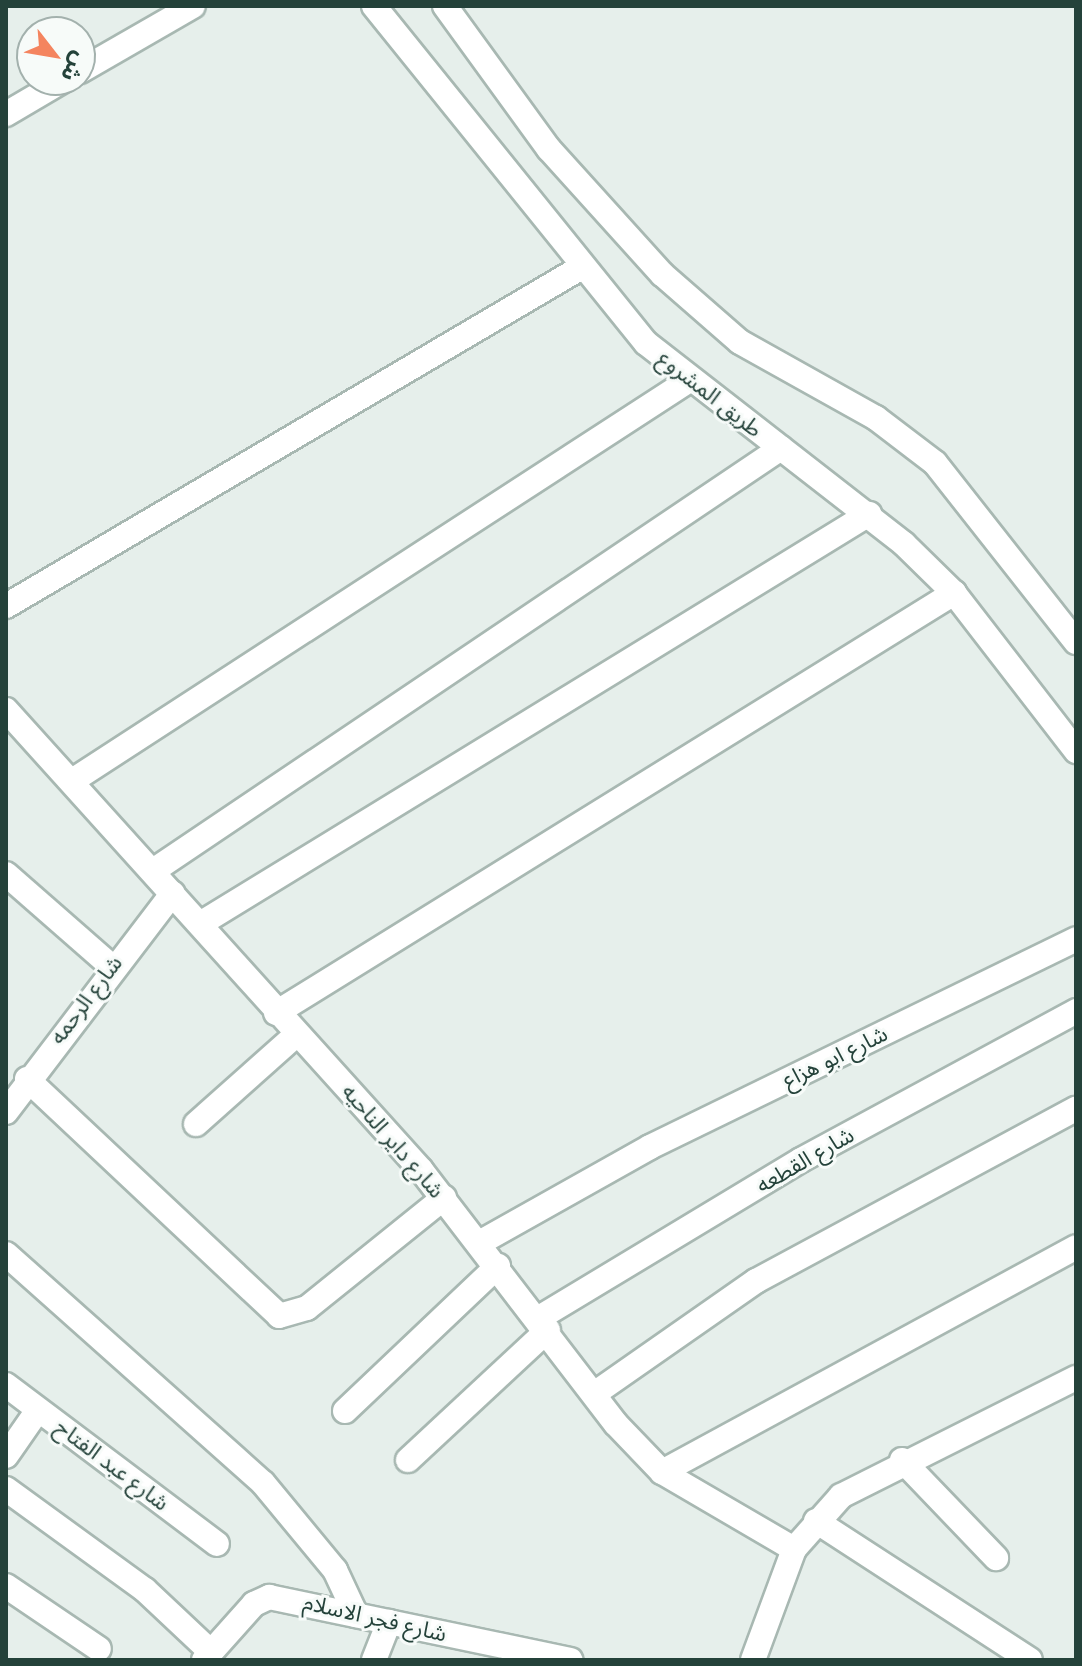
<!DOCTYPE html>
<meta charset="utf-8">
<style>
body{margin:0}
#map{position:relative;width:1082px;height:1666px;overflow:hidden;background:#e6efeb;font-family:"PT Sans","Noto Sans Arabic",sans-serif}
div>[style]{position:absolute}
.roads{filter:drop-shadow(2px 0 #a8b8b2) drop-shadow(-2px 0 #a8b8b2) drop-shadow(0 2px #a8b8b2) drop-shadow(0 -2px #a8b8b2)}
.minor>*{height:24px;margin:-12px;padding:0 12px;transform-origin:12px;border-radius:12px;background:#fff}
span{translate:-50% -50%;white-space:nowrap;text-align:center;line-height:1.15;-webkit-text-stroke:6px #f7fbf9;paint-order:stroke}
.street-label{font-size:22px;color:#24423a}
.frame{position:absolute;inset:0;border:8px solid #24423a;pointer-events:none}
.north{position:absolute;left:16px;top:16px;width:80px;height:80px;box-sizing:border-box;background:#f7fbf9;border:2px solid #a3b1ad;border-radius:50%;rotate:121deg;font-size:22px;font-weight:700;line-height:32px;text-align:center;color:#24423a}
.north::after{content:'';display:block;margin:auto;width:28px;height:36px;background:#f4845f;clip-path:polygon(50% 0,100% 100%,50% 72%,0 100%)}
</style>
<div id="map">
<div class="roads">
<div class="minor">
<i style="left:374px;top:6px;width:433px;rotate:51.1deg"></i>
<i style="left:646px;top:343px;width:327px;rotate:37.9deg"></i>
<i style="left:904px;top:544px;width:70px;rotate:44.4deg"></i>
<i style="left:954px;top:593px;width:200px;rotate:52.3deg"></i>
<i style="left:445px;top:6px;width:177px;rotate:54deg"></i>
<i style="left:549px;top:149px;width:169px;rotate:47.9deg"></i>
<i style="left:662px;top:274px;width:103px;rotate:41.1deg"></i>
<i style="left:740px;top:342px;width:156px;rotate:29.2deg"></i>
<i style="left:876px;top:418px;width:74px;rotate:37.3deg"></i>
<i style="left:935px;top:463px;width:228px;rotate:51.8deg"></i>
<i style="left:80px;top:71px;width:130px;rotate:-29.9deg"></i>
<i style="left:6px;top:114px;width:67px;rotate:-30.4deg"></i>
<i style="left:6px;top:606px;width:668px;rotate:-30.48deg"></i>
<i style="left:6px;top:710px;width:620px;rotate:47.94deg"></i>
<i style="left:421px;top:1170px;width:320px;rotate:52.5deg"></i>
<i style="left:616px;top:1424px;width:66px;rotate:46.2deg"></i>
<i style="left:662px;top:1472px;width:153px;rotate:30.3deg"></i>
<i style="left:72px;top:781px;width:734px;rotate:-33deg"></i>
<i style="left:153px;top:871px;width:757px;rotate:-33.96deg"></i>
<i style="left:6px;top:874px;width:140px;rotate:41.2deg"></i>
<i style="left:200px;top:924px;width:785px;rotate:-31.5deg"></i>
<i style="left:276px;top:1013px;width:798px;rotate:-31.78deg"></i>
<i style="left:27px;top:1079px;width:346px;rotate:43.2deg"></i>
<i style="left:279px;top:1316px;width:29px;rotate:-16deg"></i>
<i style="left:307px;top:1308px;width:176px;rotate:-38.8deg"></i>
<i style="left:6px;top:1112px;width:275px;rotate:-52.7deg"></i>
<i style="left:196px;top:1124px;width:134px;rotate:-41.7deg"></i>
<i style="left:481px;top:1242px;width:194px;rotate:-29.3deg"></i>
<i style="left:650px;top:1147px;width:474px;rotate:-26deg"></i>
<i style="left:6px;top:1254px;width:344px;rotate:41.7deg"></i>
<i style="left:263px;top:1483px;width:113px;rotate:50.4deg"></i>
<i style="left:335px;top:1570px;width:50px;rotate:65deg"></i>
<i style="left:539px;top:1318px;width:306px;rotate:-31.1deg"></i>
<i style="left:801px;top:1160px;width:313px;rotate:-28.4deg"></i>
<i style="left:6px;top:1385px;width:264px;rotate:37deg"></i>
<i style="left:594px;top:1394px;width:198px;rotate:-34.9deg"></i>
<i style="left:756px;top:1281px;width:363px;rotate:-28.3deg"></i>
<i style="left:345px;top:1411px;width:211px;rotate:-43.5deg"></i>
<i style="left:6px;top:1456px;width:56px;rotate:-55.2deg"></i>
<i style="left:408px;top:1460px;width:191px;rotate:-42.9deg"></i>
<i style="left:902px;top:1460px;width:136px;rotate:46.2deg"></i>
<i style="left:662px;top:1472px;width:471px;rotate:-28.5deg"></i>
<i style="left:6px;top:1489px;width:172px;rotate:36deg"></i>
<i style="left:145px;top:1590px;width:89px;rotate:43.2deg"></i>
<i style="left:816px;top:1521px;width:255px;rotate:33deg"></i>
<i style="left:6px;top:1586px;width:112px;rotate:34.1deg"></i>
<i style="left:204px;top:1660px;width:75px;rotate:-48.2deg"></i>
<i style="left:254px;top:1604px;width:17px;rotate:-25deg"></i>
<i style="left:269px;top:1597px;width:308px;rotate:11.8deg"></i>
<i style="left:374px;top:1660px;width:41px;rotate:-68.5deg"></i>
<i style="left:753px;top:1660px;width:118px;rotate:-69.7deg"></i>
<i style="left:794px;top:1549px;width:71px;rotate:-48.4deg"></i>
<i style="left:841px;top:1496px;width:263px;rotate:-26.7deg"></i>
</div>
</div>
<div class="street-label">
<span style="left:710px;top:394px;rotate:38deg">طريق المشروع</span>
<span style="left:86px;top:1000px;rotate:-53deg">شارع الرحمه</span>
<span style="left:835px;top:1057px;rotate:-26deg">شارع ابو هزاع</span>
<span style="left:393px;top:1141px;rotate:49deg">شارع داير الناحيه</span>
<span style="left:805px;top:1160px;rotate:-30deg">شارع القطعه</span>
<span style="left:112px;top:1465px;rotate:37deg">شارع عبد الفتاح</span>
<span style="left:375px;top:1618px;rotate:13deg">شارع فجر الاسلام</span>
</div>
<div class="frame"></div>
<div class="north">ش</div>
</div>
